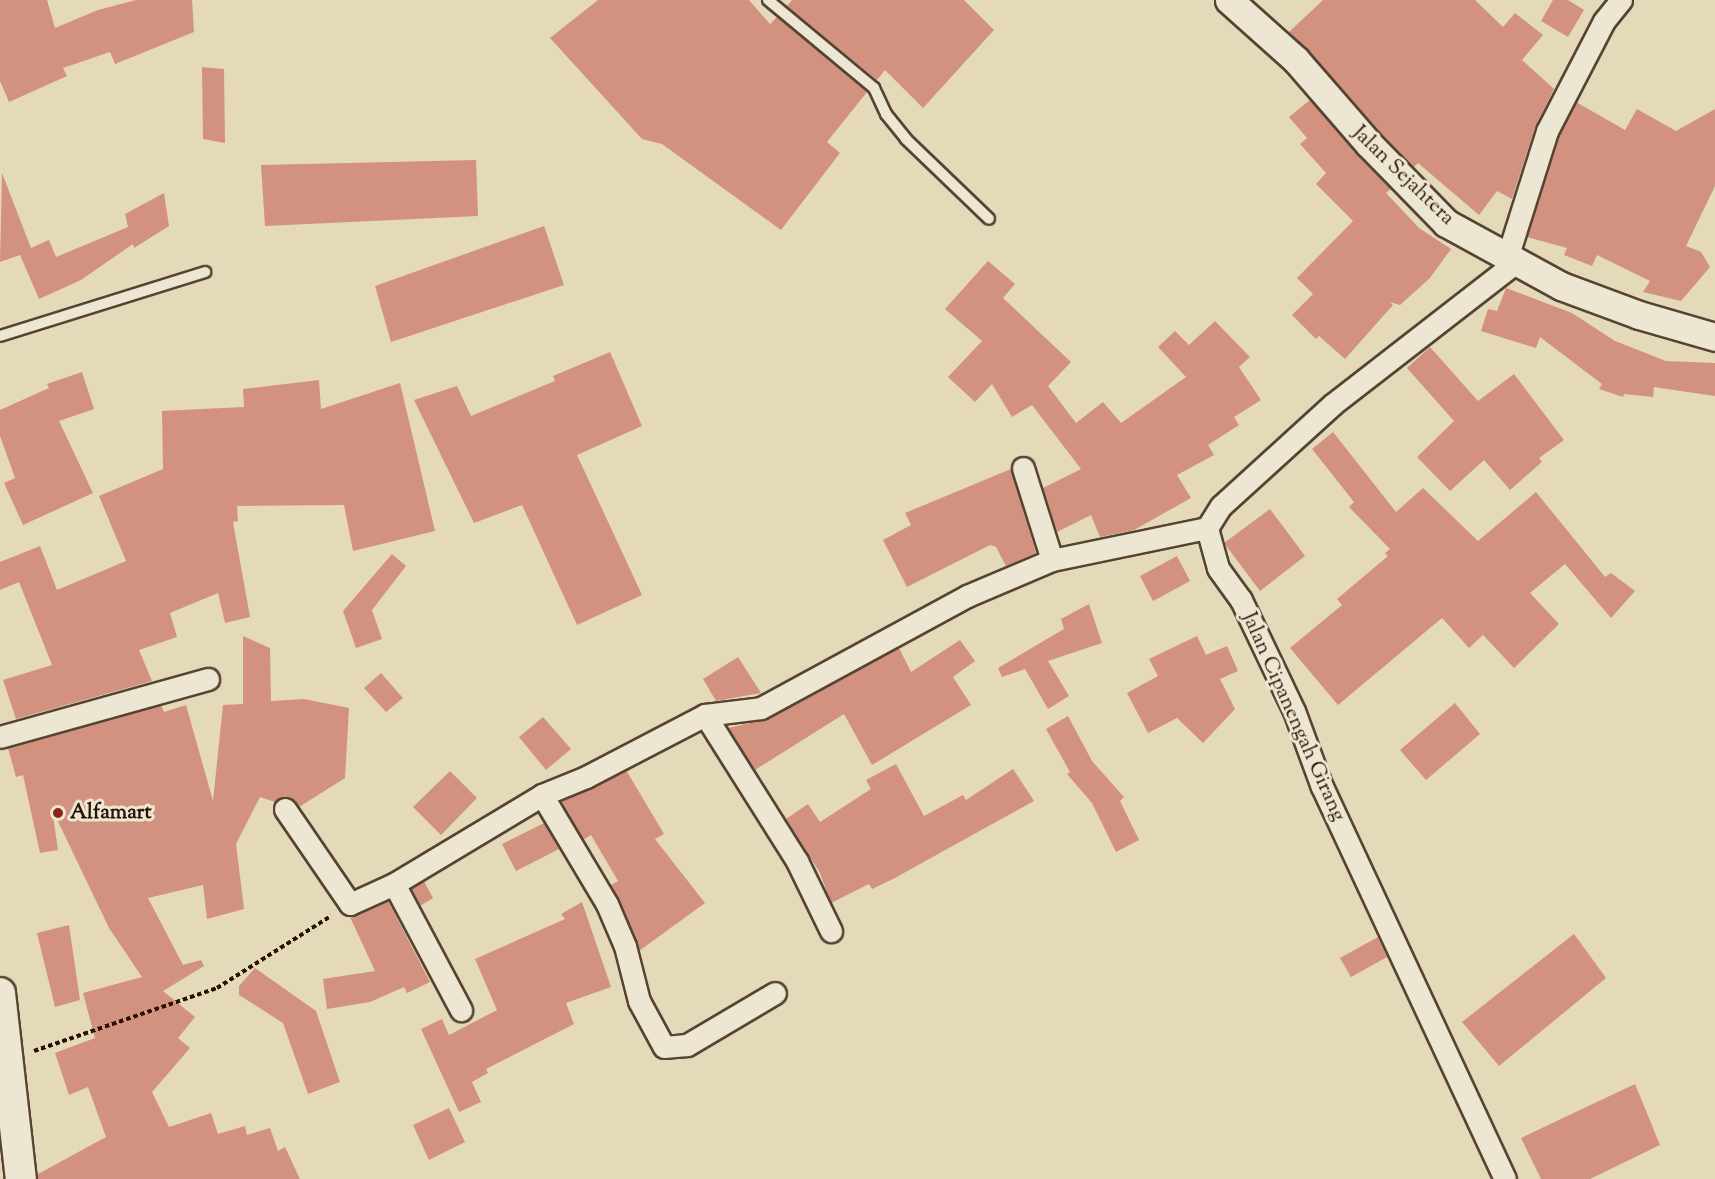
<!DOCTYPE html>
<style>
body{margin:0}
#map{position:relative;width:1715px;height:1179px;overflow:hidden;background:#e4d9b9;font-family:"Sorts Mill Goudy",serif}
div>[style]{position:absolute}
.building>*{inset:0;background:#d3927f}
.path>*{height:4px;margin-top:-2px;transform-origin:0;background:repeating-linear-gradient(90deg,#261306 0 4.5px,transparent 0 7.5px)}
.roads{filter:drop-shadow(2px 0 #564433) drop-shadow(-2px 0 #564433) drop-shadow(0 2px #564433) drop-shadow(0 -2px #564433)}
.service>*{height:10px;margin:-5px;padding:0 5px;transform-origin:5px;border-radius:5px;background:#ede6d2}
.minor>*{height:21px;margin:-10.5px;padding:0 10.5px;transform-origin:10.5px;border-radius:10.5px;background:#ede6d2}
.tertiary>*{height:27px;margin:-13.5px;padding:0 13.5px;transform-origin:13.5px;border-radius:13.5px;background:#ede6d2}
.secondary>*{height:30px;margin:-15px;padding:0 15px;transform-origin:15px;border-radius:15px;background:#ede6d2}
.dots>*{width:16px;height:16px;translate:-50% -50%;box-sizing:border-box;border:3px solid #ede6d2;border-radius:50%}
span{translate:-50% -50%;white-space:nowrap;text-align:center;line-height:1.15;-webkit-text-stroke:6px #ede6d2;paint-order:stroke}
.street-label{font-size:21px;color:#261306}
.poi-label{font-size:21px;color:#261306;font-weight:700}
.left{translate:0 -50%;text-align:left}
</style>
<div id="map">
<div class="building">
<i style="clip-path:polygon(0 0,47px 0,55px 28px,98px 10px,136px 0,192px 0,194px 32px,115px 64px,110px 52px,63px 68px,67px 76px,9px 102px,0 81px)"></i>
<i style="clip-path:polygon(598px 0,749px 0,770px 24px,777px 17px,867px 92px,827px 142px,840px 153px,781px 230px,662px 144px,642px 139px,550px 38px)"></i>
<i style="clip-path:polygon(792px 0,964px 0,994px 30px,923px 108px,885px 70px,877px 80px,787px 6px)"></i>
<i style="clip-path:polygon(1323px 0,1475px 0,1503px 27px,1515px 13px,1543px 35px,1522px 60px,1554px 89px,1535px 127px,1512px 199px,1497px 191px,1479px 215px,1418px 163px,1414px 167px,1381px 133px,1289px 32px)"></i>
<i style="clip-path:polygon(1553px 0,1568px 0,1584px 10px,1568px 37px,1541px 21px)"></i>
<i style="clip-path:polygon(202px 67px,224px 69px,225px 143px,203px 139px)"></i>
<i style="clip-path:polygon(1310px 100px,1391px 189px,1386px 193px,1419px 228px,1451px 249px,1430px 278px,1400px 305px,1390px 302px,1393px 305px,1345px 359px,1319px 336px,1316px 339px,1292px 315px,1313px 294px,1297px 278px,1353px 221px,1316px 184px,1326px 173px,1300px 144px,1307px 138px,1289px 117px)"></i>
<i style="clip-path:polygon(1576px 102px,1625px 130px,1637px 109px,1676px 131px,1715px 109px,1715px 186px,1686px 246px,1701px 252px,1710px 267px,1681px 301px,1643px 292px,1650px 281px,1597px 255px,1592px 266px,1564px 255px,1567px 248px,1527px 237px,1559px 136px)"></i>
<i style="clip-path:polygon(476px 160px,478px 216px,265px 226px,261px 165px)"></i>
<i style="clip-path:polygon(2px 173px,31px 248px,49px 240px,56px 257px,128px 227px,125px 214px,164px 193px,169px 226px,134px 248px,133px 244px,81px 280px,39px 299px,20px 255px,0 262px)"></i>
<i style="clip-path:polygon(544px 226px,564px 285px,391px 342px,375px 286px)"></i>
<i style="clip-path:polygon(988px 261px,1015px 284px,1003px 298px,1071px 362px,1048px 386px,1076px 423px,1103px 402px,1121px 423px,1186px 377px,1158px 347px,1175px 331px,1189px 345px,1215px 321px,1250px 357px,1239px 367px,1261px 400px,1234px 417px,1239px 425px,1208px 445px,1214px 455px,1177px 475px,1191px 498px,1134px 530px,1100px 537px,1091px 515px,1057px 532px,1043px 488px,1081px 469px,1032px 405px,1012px 417px,992px 384px,975px 402px,948px 377px,982px 341px,945px 309px)"></i>
<i style="clip-path:polygon(1506px 288px,1572px 313px,1615px 341px,1666px 361px,1715px 363px,1715px 396px,1654px 387px,1653px 397px,1624px 394px,1623px 397px,1599px 389px,1602px 384px,1540px 337px,1536px 348px,1481px 331px,1488px 309px,1497px 311px)"></i>
<i style="clip-path:polygon(1430px 347px,1478px 401px,1514px 374px,1564px 440px,1539px 458px,1542px 462px,1510px 490px,1484px 460px,1450px 491px,1417px 457px,1454px 421px,1407px 368px)"></i>
<i style="clip-path:polygon(610px 352px,642px 426px,577px 455px,642px 595px,577px 625px,522px 505px,474px 523px,414px 400px,457px 386px,471px 416px,555px 381px,553px 376px)"></i>
<i style="clip-path:polygon(82px 372px,94px 409px,59px 421px,93px 493px,23px 525px,4px 483px,15px 478px,0 436px,0 410px,49px 388px,47px 384px)"></i>
<i style="clip-path:polygon(319px 380px,321px 409px,400px 383px,435px 531px,353px 551px,344px 505px,237px 506px,238px 521px,233px 522px,250px 617px,225px 623px,218px 593px,170px 613px,177px 637px,139px 650px,152px 681px,16px 719px,3px 680px,52px 665px,19px 582px,0 590px,0 562px,40px 546px,57px 590px,126px 561px,99px 496px,163px 469px,162px 411px,244px 407px,243px 389px)"></i>
<i style="clip-path:polygon(1333px 432px,1396px 512px,1423px 488px,1478px 541px,1536px 492px,1605px 577px,1611px 573px,1635px 591px,1611px 618px,1565px 564px,1530px 593px,1559px 624px,1514px 668px,1483px 635px,1469px 648px,1442px 618px,1338px 705px,1290px 648px,1342px 605px,1337px 599px,1388px 556px,1385px 553px,1390px 549px,1349px 507px,1354px 502px,1312px 449px)"></i>
<i style="clip-path:polygon(1011px 469px,1036px 553px,1006px 566px,996px 547px,990px 545px,907px 587px,883px 540px,911px 525px,905px 513px)"></i>
<i style="clip-path:polygon(1270px 509px,1305px 556px,1260px 591px,1224px 543px)"></i>
<i style="clip-path:polygon(392px 554px,406px 566px,372px 610px,382px 639px,356px 648px,343px 611px)"></i>
<i style="clip-path:polygon(1177px 556px,1190px 581px,1153px 601px,1140px 576px)"></i>
<i style="clip-path:polygon(1089px 604px,1102px 643px,1048px 661px,1069px 696px,1048px 709px,1025px 669px,1002px 677px,998px 668px,1064px 629px,1061px 619px)"></i>
<i style="clip-path:polygon(243px 636px,270px 648px,271px 701px,304px 699px,349px 708px,345px 778px,299px 807px,290px 797px,275px 802px,260px 797px,236px 844px,244px 909px,207px 919px,203px 885px,148px 898px,183px 965px,201px 960px,204px 966px,163px 991px,195px 1017px,178px 1038px,190px 1048px,152px 1092px,169px 1127px,211px 1113px,218px 1134px,245px 1126px,247px 1135px,270px 1128px,278px 1151px,285px 1147px,300px 1179px,38px 1179px,38px 1174px,106px 1137px,88px 1087px,69px 1095px,55px 1053px,95px 1038px,83px 993px,142px 977px,109px 928px,52px 809px,58px 850px,40px 853px,23px 775px,16px 777px,8px 748px,161px 705px,164px 712px,186px 705px,213px 801px,223px 705px,243px 704px)"></i>
<i style="clip-path:polygon(1197px 636px,1206px 655px,1227px 646px,1238px 671px,1220px 679px,1235px 709px,1203px 743px,1177px 718px,1148px 733px,1127px 693px,1158px 676px,1149px 659px)"></i>
<i style="clip-path:polygon(960px 640px,975px 661px,953px 677px,971px 705px,872px 765px,844px 714px,755px 770px,728px 728px,767px 719px,899px 648px,911px 672px)"></i>
<i style="clip-path:polygon(738px 657px,761px 693px,716px 701px,703px 679px)"></i>
<i style="clip-path:polygon(381px 673px,403px 698px,386px 712px,364px 688px)"></i>
<i style="clip-path:polygon(1455px 703px,1480px 734px,1426px 780px,1400px 750px)"></i>
<i style="clip-path:polygon(1068px 716px,1092px 761px,1124px 797px,1120px 801px,1139px 840px,1116px 852px,1092px 803px,1067px 774px,1070px 772px,1046px 729px)"></i>
<i style="clip-path:polygon(543px 717px,571px 749px,546px 770px,519px 737px)"></i>
<i style="clip-path:polygon(896px 764px,924px 816px,963px 795px,966px 800px,1013px 769px,1034px 801px,893px 879px,872px 889px,869px 884px,831px 903px,820px 873px,786px 819px,808px 804px,820px 822px,871px 789px,866px 780px)"></i>
<i style="clip-path:polygon(626px 770px,664px 834px,655px 839px,705px 903px,639px 951px,611px 885px,618px 881px,591px 835px,583px 840px,561px 802px)"></i>
<i style="clip-path:polygon(450px 771px,477px 798px,441px 835px,413px 807px)"></i>
<i style="clip-path:polygon(544px 823px,559px 849px,516px 871px,502px 844px)"></i>
<i style="clip-path:polygon(424px 881px,433px 898px,420px 906px,411px 889px)"></i>
<i style="clip-path:polygon(388px 901px,430px 982px,407px 993px,404px 987px,370px 1002px,327px 1009px,323px 979px,375px 971px,350px 917px)"></i>
<i style="clip-path:polygon(582px 902px,611px 987px,566px 1003px,574px 1024px,486px 1069px,488px 1073px,472px 1082px,481px 1102px,459px 1112px,421px 1029px,442px 1019px,449px 1035px,497px 1010px,475px 959px,565px 919px,561px 914px)"></i>
<i style="clip-path:polygon(69px 925px,80px 1000px,55px 1007px,37px 933px)"></i>
<i style="clip-path:polygon(1574px 934px,1606px 978px,1499px 1066px,1462px 1022px)"></i>
<i style="clip-path:polygon(1378px 937px,1387px 957px,1351px 977px,1340px 958px)"></i>
<i style="clip-path:polygon(255px 968px,316px 1011px,340px 1082px,308px 1094px,283px 1023px,239px 995px,239px 986px)"></i>
<i style="clip-path:polygon(1635px 1084px,1660px 1145px,1590px 1179px,1541px 1179px,1521px 1138px)"></i>
<i style="clip-path:polygon(449px 1108px,465px 1142px,429px 1160px,413px 1125px)"></i>
</div>
<div class="path">
<i style="left:34px;top:1051px;width:194px;rotate:-19deg"></i>
<i style="left:217px;top:988px;width:135px;rotate:-32.3deg"></i>
</div>
<div class="roads">
<div class="service">
<i style="left:768px;top:0;width:138px;rotate:39.7deg"></i>
<i style="left:874px;top:88px;width:29px;rotate:65deg"></i>
<i style="left:886px;top:114px;width:32px;rotate:51deg"></i>
<i style="left:906px;top:139px;width:115px;rotate:43.9deg"></i>
<i style="left:0;top:336px;width:215px;rotate:-17.3deg"></i>
</div>
<div class="minor">
<i style="left:1507px;top:258px;width:133px;rotate:-72.5deg"></i>
<i style="left:1547px;top:131px;width:124px;rotate:-62.6deg"></i>
<i style="left:1604px;top:21px;width:27px;rotate:-51deg"></i>
<i style="left:1023px;top:468px;width:96px;rotate:72.5deg"></i>
<i style="left:705px;top:715px;width:173px;rotate:57.8deg"></i>
<i style="left:797px;top:861px;width:78px;rotate:64.1deg"></i>
<i style="left:0;top:737px;width:216px;rotate:-15.6deg"></i>
<i style="left:542px;top:795px;width:127px;rotate:59.2deg"></i>
<i style="left:607px;top:904px;width:46px;rotate:66.8deg"></i>
<i style="left:625px;top:946px;width:57px;rotate:75.7deg"></i>
<i style="left:639px;top:1001px;width:52px;rotate:61.5deg"></i>
<i style="left:664px;top:1047px;width:23px;rotate:-5deg"></i>
<i style="left:687px;top:1045px;width:102px;rotate:-30.6deg"></i>
<i style="left:285px;top:809px;width:115px;rotate:55.6deg"></i>
<i style="left:350px;top:904px;width:48px;rotate:-24.4deg"></i>
<i style="left:394px;top:884px;width:173px;rotate:-31deg"></i>
<i style="left:542px;top:795px;width:48px;rotate:-22.2deg"></i>
<i style="left:586px;top:777px;width:134px;rotate:-27.5deg"></i>
<i style="left:705px;top:715px;width:56px;rotate:-7.1deg"></i>
<i style="left:761px;top:708px;width:234px;rotate:-28.5deg"></i>
<i style="left:967px;top:596px;width:92px;rotate:-23deg"></i>
<i style="left:1052px;top:560px;width:158px;rotate:-11.7deg"></i>
<i style="left:394px;top:884px;width:143px;rotate:62deg"></i>
<i style="left:1505px;top:1179px;width:433px;rotate:-115deg"></i>
<i style="left:1322px;top:787px;width:81px;rotate:-110.2deg"></i>
<i style="left:1294px;top:711px;width:123px;rotate:-115.5deg"></i>
<i style="left:1241px;top:600px;width:39px;rotate:-126deg"></i>
<i style="left:1218px;top:568px;width:41px;rotate:-105.4deg"></i>
<i style="left:1207px;top:528px;width:26px;rotate:-58deg"></i>
<i style="left:1221px;top:506px;width:151px;rotate:-42.3deg"></i>
<i style="left:1333px;top:404px;width:230px;rotate:-37.8deg"></i>
</div>
<div class="tertiary">
<i style="left:1229px;top:0;width:90px;rotate:41.8deg"></i>
<i style="left:1296px;top:60px;width:111px;rotate:49deg"></i>
<i style="left:1369px;top:144px;width:110px;rotate:45.7deg"></i>
<i style="left:1446px;top:223px;width:131px;rotate:28.7deg"></i>
<i style="left:1561px;top:286px;width:83px;rotate:20.4deg"></i>
<i style="left:1639px;top:315px;width:79px;rotate:16.1deg"></i>
</div>
<div class="secondary">
<i style="left:0;top:993px;width:187px;rotate:83.6deg"></i>
</div>
</div>
<div class="dots">
<i style="left:58px;top:813px;background:#8f2418"></i>
</div>
<div class="street-label">
<span style="left:1403px;top:176px;rotate:44deg">Jalan Sejahtera</span>
<span style="left:1293px;top:717px;rotate:66deg">Jalan Cipanengah Girang</span>
</div>
<div class="poi-label">
<span class="left" style="left:70px;top:813px">Alfamart</span>
</div>
</div>
